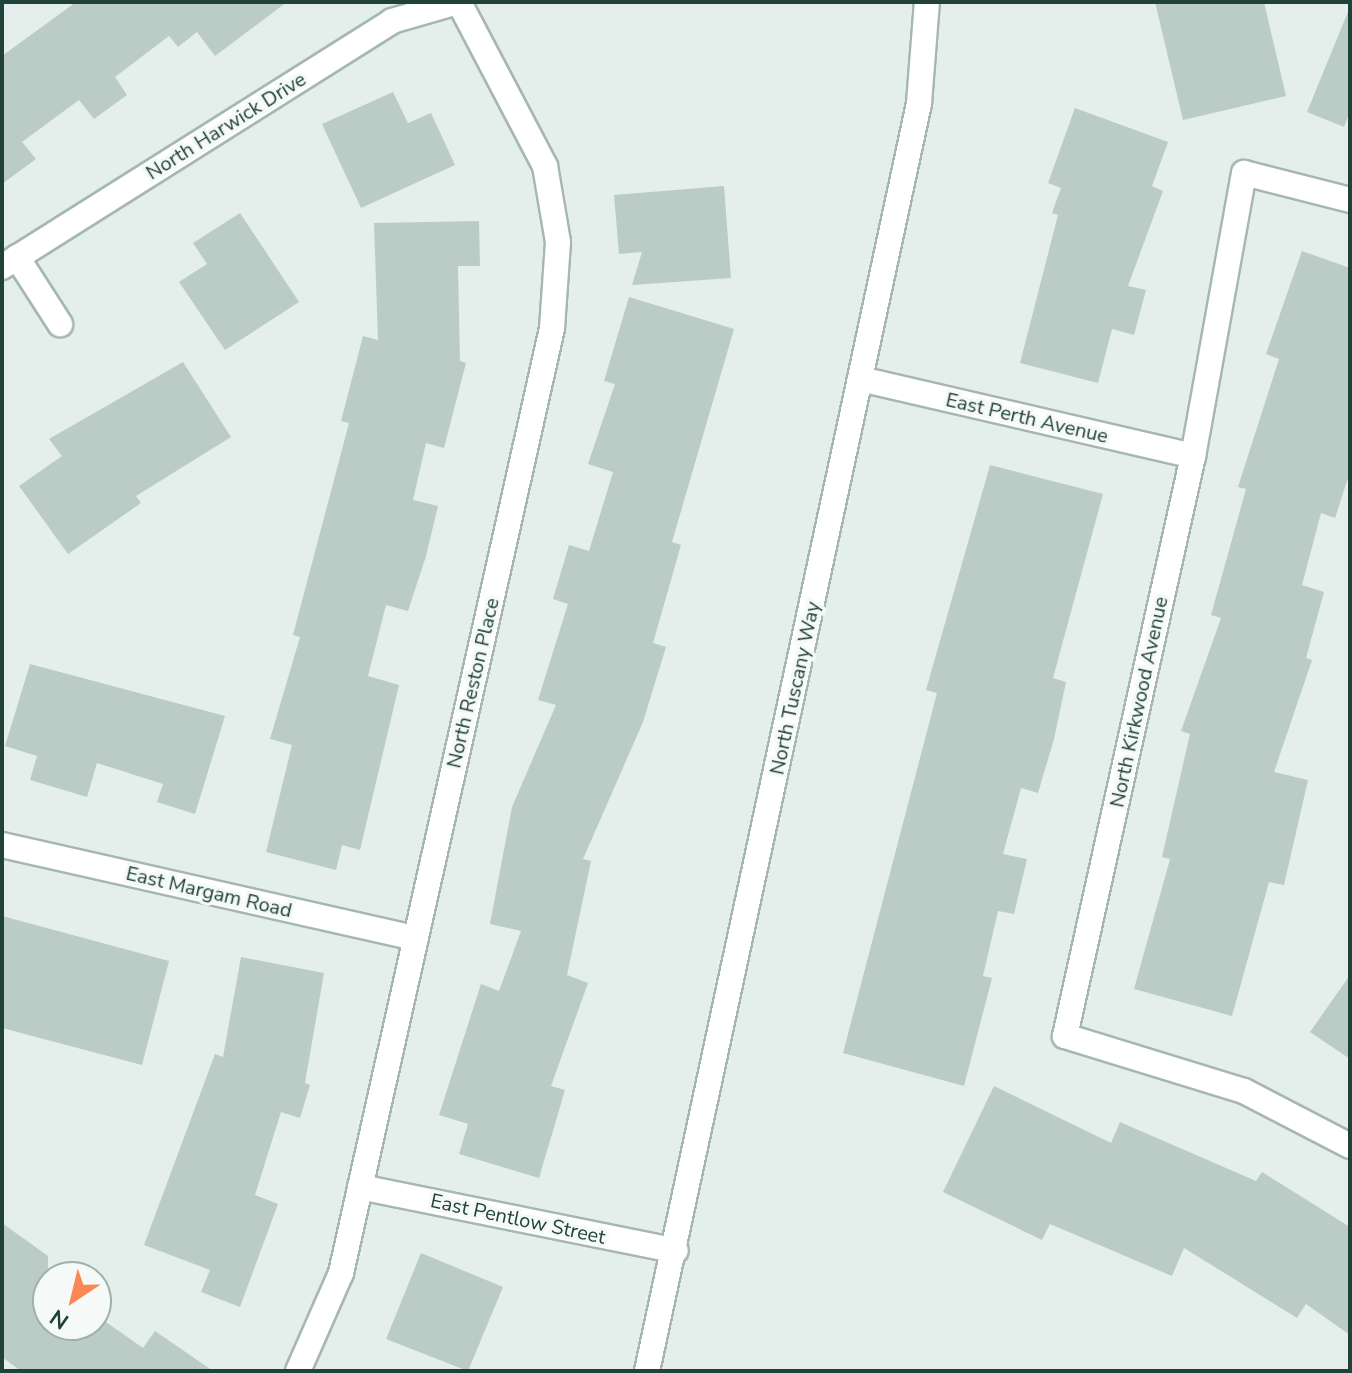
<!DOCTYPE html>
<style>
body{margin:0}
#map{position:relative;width:1352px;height:1373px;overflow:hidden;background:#e4eeea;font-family:"Nunito Sans",sans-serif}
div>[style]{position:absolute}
.building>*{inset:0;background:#bbccc6}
.roads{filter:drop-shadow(2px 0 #a6b7b2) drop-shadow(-2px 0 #a6b7b2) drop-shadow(0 2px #a6b7b2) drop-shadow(0 -2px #a6b7b2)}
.street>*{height:24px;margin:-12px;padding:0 12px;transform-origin:12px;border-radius:12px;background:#fff}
.secondary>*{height:24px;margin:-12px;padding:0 12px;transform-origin:12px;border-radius:12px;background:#fff}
span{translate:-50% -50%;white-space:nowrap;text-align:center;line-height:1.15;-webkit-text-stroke:7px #f5faf8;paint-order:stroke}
.street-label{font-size:20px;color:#21413b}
.frame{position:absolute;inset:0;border:4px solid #21413b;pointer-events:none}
.north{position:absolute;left:32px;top:1261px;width:80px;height:80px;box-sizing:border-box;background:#f5faf8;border:2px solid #a0b0ac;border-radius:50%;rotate:215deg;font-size:22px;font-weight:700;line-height:32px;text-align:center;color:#21413b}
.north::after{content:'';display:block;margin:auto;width:28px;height:36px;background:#fb8754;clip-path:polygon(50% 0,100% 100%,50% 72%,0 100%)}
</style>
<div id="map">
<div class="building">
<i style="clip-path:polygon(76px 2px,287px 2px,215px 56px,197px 32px,178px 47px,169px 36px,115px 77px,127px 95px,94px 119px,79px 100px,22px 142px,36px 159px,2px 184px,2px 56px)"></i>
<i style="clip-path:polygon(1155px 2px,1264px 2px,1286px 96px,1183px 120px)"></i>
<i style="clip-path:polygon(1350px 7px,1350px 111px,1344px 127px,1307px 112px)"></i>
<i style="clip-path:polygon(393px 92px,408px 123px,431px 113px,455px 165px,361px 208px,322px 124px)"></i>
<i style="clip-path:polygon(1075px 108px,1168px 142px,1152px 186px,1163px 191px,1128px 286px,1146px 290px,1134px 335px,1112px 329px,1098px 383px,1020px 363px,1058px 215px,1052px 213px,1061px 188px,1048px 183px)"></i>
<i style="clip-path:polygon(724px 186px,731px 278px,632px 285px,642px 252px,619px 254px,614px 195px)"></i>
<i style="clip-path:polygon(240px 213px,299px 302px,225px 350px,179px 282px,207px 264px,193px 243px)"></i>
<i style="clip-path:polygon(479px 221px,480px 266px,458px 266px,460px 361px,466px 363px,444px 448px,426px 443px,413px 500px,438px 506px,426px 556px,408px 611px,386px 605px,368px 676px,399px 685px,360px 850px,342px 845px,336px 870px,266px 852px,292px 745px,270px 739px,300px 637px,293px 635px,349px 423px,341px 421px,363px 336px,378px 340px,374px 223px)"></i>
<i style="clip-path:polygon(1302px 251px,1350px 268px,1350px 472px,1335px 518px,1321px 513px,1302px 585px,1324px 592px,1306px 658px,1312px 660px,1274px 772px,1308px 780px,1284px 885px,1269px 882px,1232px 1016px,1134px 989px,1170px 859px,1162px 857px,1190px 734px,1181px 731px,1221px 618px,1211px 615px,1246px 489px,1238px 487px,1279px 359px,1266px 354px)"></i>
<i style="clip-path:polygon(629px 297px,734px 329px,672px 542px,681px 545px,653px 643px,666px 647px,643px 722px,583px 859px,591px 861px,567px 975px,588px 983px,551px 1086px,565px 1090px,539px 1178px,459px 1154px,468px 1124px,439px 1115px,481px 984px,499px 991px,521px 931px,490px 924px,512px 807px,556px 705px,538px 700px,568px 604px,553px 599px,569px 545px,589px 551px,613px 472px,588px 464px,615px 384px,604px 381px)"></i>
<i style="clip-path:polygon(183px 362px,231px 437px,136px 496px,141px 503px,68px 554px,19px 486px,62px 456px,49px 439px)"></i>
<i style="clip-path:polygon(990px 465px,1103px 494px,1053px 678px,1066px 682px,1054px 739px,1038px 793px,1021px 788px,1003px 854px,1027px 859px,1014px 914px,998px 911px,983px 976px,992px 978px,964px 1086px,843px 1053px,937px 693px,926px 690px)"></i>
<i style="clip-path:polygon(30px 664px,225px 716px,195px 814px,157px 802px,163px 784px,97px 763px,87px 797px,30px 780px,37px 756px,5px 746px)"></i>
<i style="clip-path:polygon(2px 916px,169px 961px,142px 1065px,2px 1028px)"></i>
<i style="clip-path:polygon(241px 957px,324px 973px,305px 1083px,310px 1085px,300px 1118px,281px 1112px,255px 1195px,278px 1204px,240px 1307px,201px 1292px,210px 1270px,144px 1245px,215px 1054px,223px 1057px)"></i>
<i style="clip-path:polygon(1350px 975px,1350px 1059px,1310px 1032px)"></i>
<i style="clip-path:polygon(994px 1086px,1111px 1143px,1120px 1122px,1256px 1181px,1262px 1172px,1350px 1227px,1350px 1335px,1306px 1304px,1297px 1318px,1184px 1248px,1172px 1276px,1050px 1224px,1042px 1240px,943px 1192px)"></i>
<i style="clip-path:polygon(2px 1223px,48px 1256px,48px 1325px,96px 1325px,96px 1315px,143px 1348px,155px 1331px,213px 1371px,21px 1371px,2px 1357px)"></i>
<i style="clip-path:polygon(421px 1253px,503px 1287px,468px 1371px,386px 1339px)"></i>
</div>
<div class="roads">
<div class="street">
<i style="left:1350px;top:200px;width:109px;rotate:-165.7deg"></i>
<i style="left:1244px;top:173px;width:288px;rotate:100.2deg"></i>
<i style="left:1193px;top:456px;width:594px;rotate:102.45deg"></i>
<i style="left:1065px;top:1036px;width:187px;rotate:17.1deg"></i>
<i style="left:1244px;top:1091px;width:119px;rotate:27.4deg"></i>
<i style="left:17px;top:257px;width:80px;rotate:57.3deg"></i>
<i style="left:2px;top:267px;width:461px;rotate:-32.2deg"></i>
<i style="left:392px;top:21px;width:69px;rotate:-16.1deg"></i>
<i style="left:860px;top:379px;width:342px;rotate:13deg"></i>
<i style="left:2px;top:845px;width:424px;rotate:12.7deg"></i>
<i style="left:360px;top:1187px;width:322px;rotate:11.4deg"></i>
<i style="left:298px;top:1371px;width:107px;rotate:-66.3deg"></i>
<i style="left:341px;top:1273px;width:968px;rotate:-77.41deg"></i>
<i style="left:552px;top:328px;width:86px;rotate:-86deg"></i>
<i style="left:558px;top:242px;width:77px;rotate:-99.7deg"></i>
<i style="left:545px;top:166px;width:185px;rotate:-117.7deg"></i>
</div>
<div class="secondary">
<i style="left:647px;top:1371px;width:1297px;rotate:-77.89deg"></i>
<i style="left:919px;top:103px;width:101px;rotate:-85.5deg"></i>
</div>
</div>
<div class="street-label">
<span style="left:226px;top:126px;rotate:-32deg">North Harwick Drive</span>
<span style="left:1027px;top:418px;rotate:13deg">East Perth Avenue</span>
<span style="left:473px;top:683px;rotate:-77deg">North Reston Place</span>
<span style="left:795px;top:688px;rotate:-78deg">North Tuscany Way</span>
<span style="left:1139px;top:702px;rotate:-78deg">North Kirkwood Avenue</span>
<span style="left:209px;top:892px;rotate:13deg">East Margam Road</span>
<span style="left:518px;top:1219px;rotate:12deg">East Pentlow Street</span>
</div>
<div class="frame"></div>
<div class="north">N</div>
</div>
